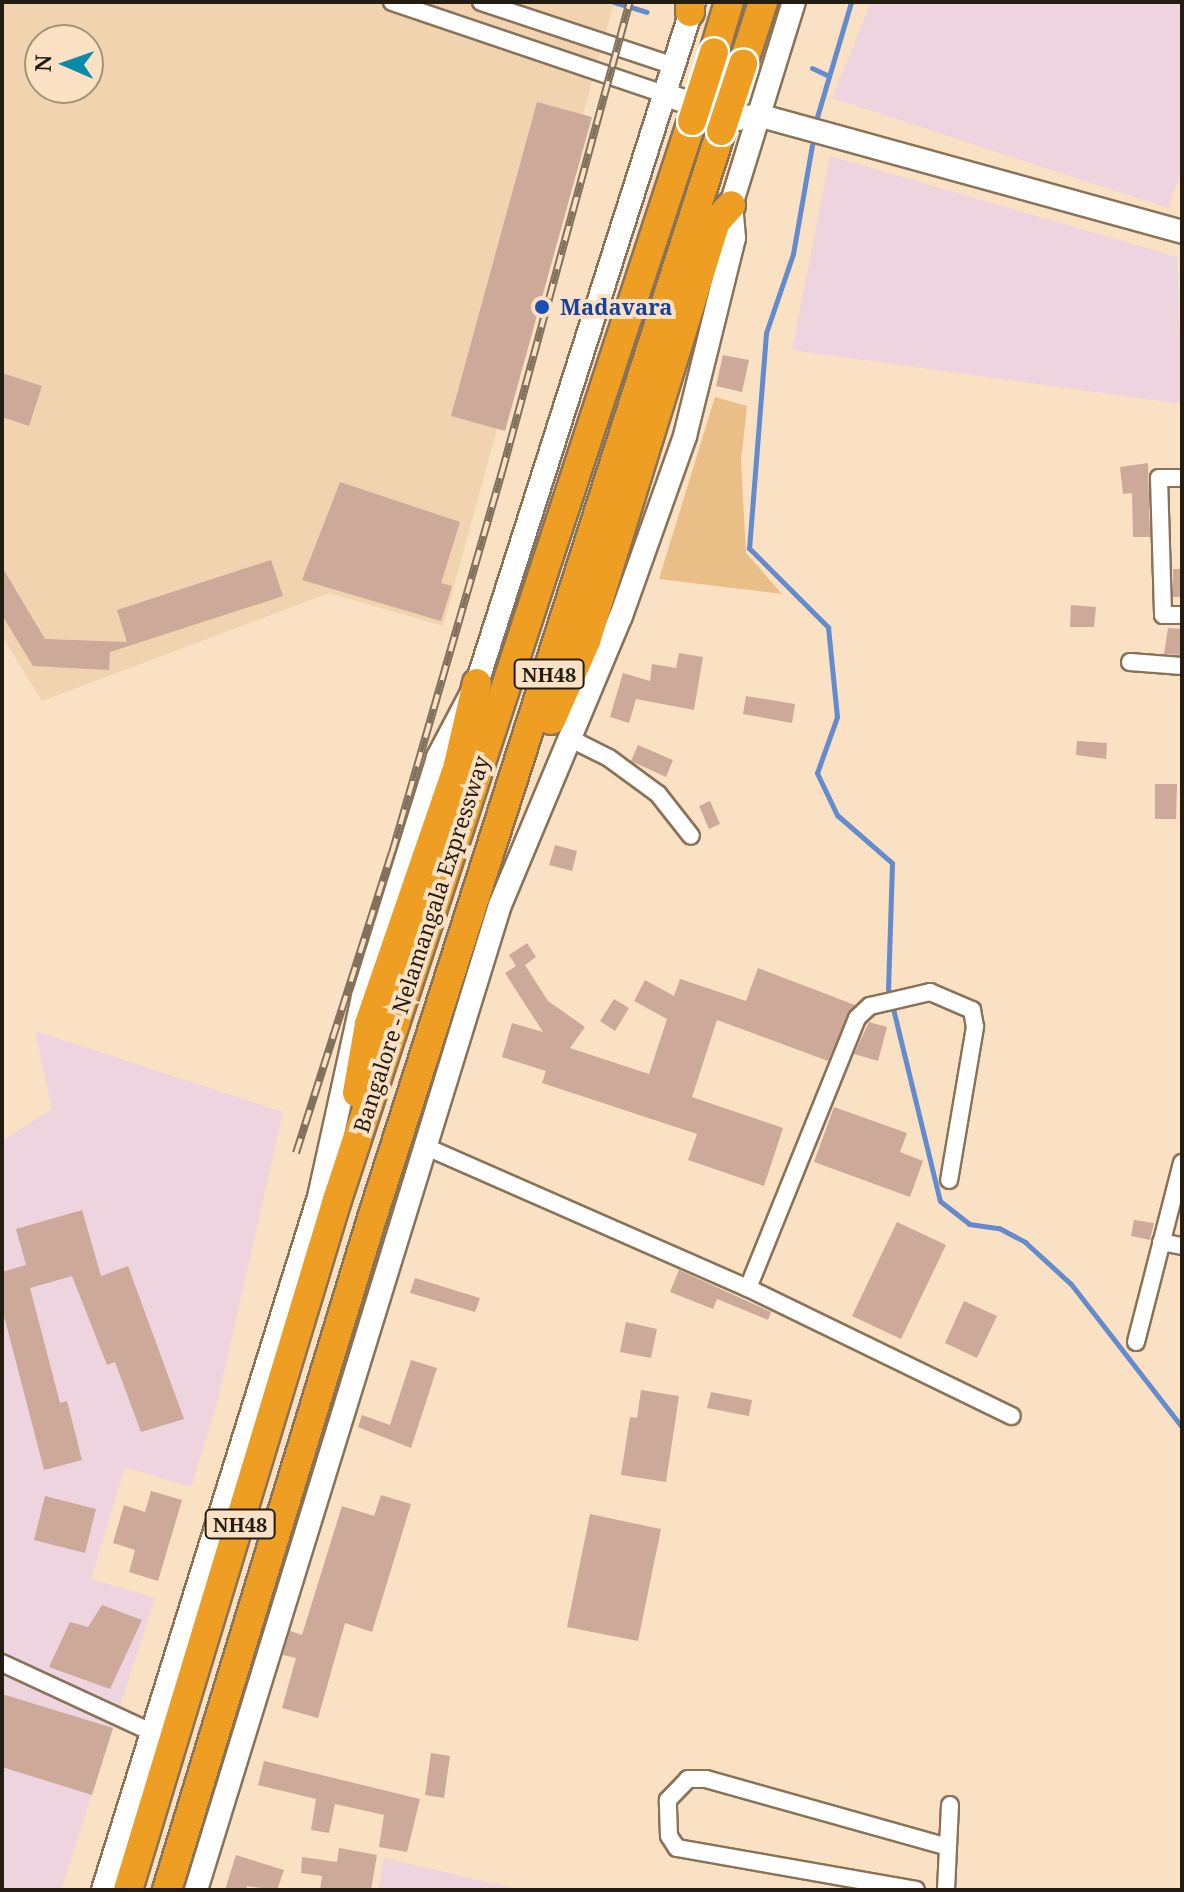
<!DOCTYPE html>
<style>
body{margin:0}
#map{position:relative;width:1184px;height:1892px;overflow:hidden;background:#fbe1c3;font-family:"Noto Serif",serif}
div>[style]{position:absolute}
.built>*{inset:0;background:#f1d3b0}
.industrial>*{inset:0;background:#edd4de}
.green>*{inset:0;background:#e9be87}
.stream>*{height:5px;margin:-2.5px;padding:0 2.5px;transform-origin:2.5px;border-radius:2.5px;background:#648bce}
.building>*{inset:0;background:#cda999}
.roads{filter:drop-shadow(2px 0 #897358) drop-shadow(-2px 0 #897358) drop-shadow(0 2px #897358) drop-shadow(0 -2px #897358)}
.street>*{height:16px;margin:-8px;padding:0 8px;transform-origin:8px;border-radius:8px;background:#fff}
.secondary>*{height:22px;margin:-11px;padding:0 11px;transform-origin:11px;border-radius:11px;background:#fff}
.highway>*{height:28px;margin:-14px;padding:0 14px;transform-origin:14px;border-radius:14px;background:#ee9e22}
.rail>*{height:8px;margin-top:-4px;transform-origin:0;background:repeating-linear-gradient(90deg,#fbe1c3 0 15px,#81715d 0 30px);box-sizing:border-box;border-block:2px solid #81715d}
.bridges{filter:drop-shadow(2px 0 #fff) drop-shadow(-2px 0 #fff) drop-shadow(0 2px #fff) drop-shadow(0 -2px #fff)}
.highway-bridge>*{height:28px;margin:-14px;padding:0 14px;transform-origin:14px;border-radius:14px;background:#ee9e22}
.dots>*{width:22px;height:22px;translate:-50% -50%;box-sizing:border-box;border:4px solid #fbe1c3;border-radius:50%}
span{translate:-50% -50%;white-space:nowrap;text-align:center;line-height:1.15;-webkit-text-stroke:8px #fbe1c3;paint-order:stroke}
.shield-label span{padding:2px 6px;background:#fbe1c3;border:2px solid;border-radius:6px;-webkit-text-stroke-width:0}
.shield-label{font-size:20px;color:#251c11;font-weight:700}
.transit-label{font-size:22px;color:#164399;font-weight:700}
.left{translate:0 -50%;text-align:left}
.street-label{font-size:22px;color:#251c11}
.frame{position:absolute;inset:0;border:4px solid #251c11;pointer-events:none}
.north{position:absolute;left:24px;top:24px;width:80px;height:80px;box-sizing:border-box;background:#fbe1c3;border:2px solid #a5927c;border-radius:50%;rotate:272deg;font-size:22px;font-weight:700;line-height:32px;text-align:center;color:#251c11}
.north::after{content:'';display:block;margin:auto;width:28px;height:36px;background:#098cac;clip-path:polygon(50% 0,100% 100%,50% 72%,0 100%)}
</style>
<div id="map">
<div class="built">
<i style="clip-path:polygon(evenodd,2px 2px,614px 2px,443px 626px,329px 593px,42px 701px,2px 636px,2px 2px,40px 40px,88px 40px,88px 88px,40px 88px,40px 40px)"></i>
</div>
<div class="industrial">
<i style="clip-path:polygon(871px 2px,1182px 2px,1182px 168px,1168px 208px,832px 98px)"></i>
<i style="clip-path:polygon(830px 156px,1177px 257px,1182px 404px,792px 350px)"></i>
<i style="clip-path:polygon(35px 1031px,283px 1112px,217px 1403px,191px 1487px,125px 1467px,91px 1579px,155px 1598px,61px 1890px,2px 1890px,2px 1141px,52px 1109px)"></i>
<i style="clip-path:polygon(384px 1858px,517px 1889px,517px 1890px,378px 1890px)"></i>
</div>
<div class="green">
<i style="clip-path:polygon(715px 397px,747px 406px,741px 461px,746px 553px,782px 594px,659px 579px)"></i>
</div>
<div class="stream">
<i style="left:614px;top:2px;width:34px;rotate:17deg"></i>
<i style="left:812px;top:68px;width:17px;rotate:25deg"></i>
<i style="left:817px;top:117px;width:120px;rotate:-73.5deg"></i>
<i style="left:812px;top:145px;width:111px;rotate:99.9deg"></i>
<i style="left:793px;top:254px;width:83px;rotate:108.9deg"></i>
<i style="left:766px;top:333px;width:216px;rotate:94.5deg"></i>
<i style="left:749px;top:548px;width:112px;rotate:45deg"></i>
<i style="left:828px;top:627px;width:90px;rotate:84.3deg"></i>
<i style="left:837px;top:717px;width:59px;rotate:109.7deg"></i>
<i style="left:817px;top:773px;width:47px;rotate:64.5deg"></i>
<i style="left:837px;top:815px;width:73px;rotate:41.1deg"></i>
<i style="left:892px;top:863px;width:125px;rotate:91.8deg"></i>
<i style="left:888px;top:988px;width:219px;rotate:76.3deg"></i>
<i style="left:940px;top:1201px;width:37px;rotate:38deg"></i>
<i style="left:969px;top:1224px;width:30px;rotate:8deg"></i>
<i style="left:999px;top:1228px;width:30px;rotate:28deg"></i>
<i style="left:1025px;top:1242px;width:62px;rotate:42.4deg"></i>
<i style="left:1071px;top:1284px;width:181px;rotate:52.2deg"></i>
</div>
<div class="building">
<i style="clip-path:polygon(537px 102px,592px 117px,505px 431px,451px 416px)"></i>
<i style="clip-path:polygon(723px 355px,749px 360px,742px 392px,716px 386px)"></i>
<i style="clip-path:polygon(2px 373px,42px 386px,29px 426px,2px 417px)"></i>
<i style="clip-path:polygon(1148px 463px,1150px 537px,1133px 537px,1132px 493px,1123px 494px,1120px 467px)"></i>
<i style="clip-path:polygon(340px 482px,460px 522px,441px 583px,452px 586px,441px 621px,302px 580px)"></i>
<i style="clip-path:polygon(271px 560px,283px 596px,110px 652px,109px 670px,33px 666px,2px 615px,2px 567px,45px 639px,127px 642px,117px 610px)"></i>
<i style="clip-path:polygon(1173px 569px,1182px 569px,1182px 597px,1173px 597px)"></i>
<i style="clip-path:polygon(1071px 605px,1096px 607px,1094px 627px,1070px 627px)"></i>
<i style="clip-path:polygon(1168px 628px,1182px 629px,1182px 655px,1164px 654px)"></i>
<i style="clip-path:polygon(679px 653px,703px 657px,694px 710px,636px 699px,629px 723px,610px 717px,623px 673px,650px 681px,652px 664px,676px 668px)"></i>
<i style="clip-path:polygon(746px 696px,795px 704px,792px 723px,743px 714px)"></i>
<i style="clip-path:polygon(1077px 741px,1107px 743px,1106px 759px,1076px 755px)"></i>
<i style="clip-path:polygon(638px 745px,673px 760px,666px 777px,631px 761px)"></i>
<i style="clip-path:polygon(1155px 784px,1177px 784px,1176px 819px,1155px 819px)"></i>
<i style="clip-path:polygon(710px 801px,720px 824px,709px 829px,699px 806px)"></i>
<i style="clip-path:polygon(555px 845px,577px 851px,572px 871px,549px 865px)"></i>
<i style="clip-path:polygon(527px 943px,536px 957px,525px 965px,548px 1001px,585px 1027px,570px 1048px,649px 1074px,667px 1019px,634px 1001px,645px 980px,674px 996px,680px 979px,746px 1001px,758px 968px,855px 1005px,828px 1061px,717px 1020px,692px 1097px,783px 1128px,764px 1186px,688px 1160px,697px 1134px,542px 1083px,546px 1071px,502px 1057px,512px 1023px,543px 1032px,505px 973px,516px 966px,509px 955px)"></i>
<i style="clip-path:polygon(614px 999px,629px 1008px,615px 1031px,600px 1021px)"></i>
<i style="clip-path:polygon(869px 1022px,887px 1027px,878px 1061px,854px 1054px)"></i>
<i style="clip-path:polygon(834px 1107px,907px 1133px,900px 1152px,923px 1161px,910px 1197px,814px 1162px)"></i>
<i style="clip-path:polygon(82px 1210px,101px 1276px,128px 1266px,184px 1419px,141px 1432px,115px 1362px,107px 1365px,72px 1276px,30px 1288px,60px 1403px,67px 1401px,82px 1460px,44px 1470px,2px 1308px,2px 1272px,26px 1265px,16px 1229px)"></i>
<i style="clip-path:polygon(1134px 1220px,1154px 1223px,1150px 1240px,1131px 1236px)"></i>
<i style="clip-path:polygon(897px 1222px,946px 1245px,901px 1339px,852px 1316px)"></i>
<i style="clip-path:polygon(679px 1270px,771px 1312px,768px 1320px,717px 1299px,713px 1309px,670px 1292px)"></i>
<i style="clip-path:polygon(415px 1278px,480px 1298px,475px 1312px,410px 1293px)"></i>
<i style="clip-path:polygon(964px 1301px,997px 1316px,977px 1358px,945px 1343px)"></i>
<i style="clip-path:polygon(626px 1322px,657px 1329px,651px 1358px,620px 1352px)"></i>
<i style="clip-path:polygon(411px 1360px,437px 1368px,411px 1448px,358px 1427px,362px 1415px,390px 1425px)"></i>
<i style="clip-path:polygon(641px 1390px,679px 1396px,666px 1482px,621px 1475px,630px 1417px,637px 1418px)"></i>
<i style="clip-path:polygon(711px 1392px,752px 1400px,749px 1416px,707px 1408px)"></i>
<i style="clip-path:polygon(151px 1491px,182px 1500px,158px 1581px,129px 1572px,135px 1550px,113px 1543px,124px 1505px,145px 1512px)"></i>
<i style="clip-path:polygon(381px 1495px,411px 1504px,372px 1632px,345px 1623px,318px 1718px,282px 1708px,296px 1658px,283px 1655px,290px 1631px,302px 1635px,342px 1506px,374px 1516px)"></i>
<i style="clip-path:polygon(45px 1496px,96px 1509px,85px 1553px,34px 1540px)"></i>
<i style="clip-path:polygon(590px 1514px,661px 1529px,638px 1641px,567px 1627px)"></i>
<i style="clip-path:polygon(102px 1605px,142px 1620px,110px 1689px,49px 1667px,70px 1622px,88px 1627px)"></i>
<i style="clip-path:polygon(2px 1694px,113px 1728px,92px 1795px,2px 1767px)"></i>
<i style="clip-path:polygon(431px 1753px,450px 1756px,444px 1798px,425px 1795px)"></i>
<i style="clip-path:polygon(264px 1761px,420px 1799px,407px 1852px,379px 1847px,384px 1815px,335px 1804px,329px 1833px,311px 1830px,316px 1799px,258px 1785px)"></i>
<i style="clip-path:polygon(339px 1848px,377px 1855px,371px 1890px,320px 1890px,322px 1876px,301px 1873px,302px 1857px,337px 1862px)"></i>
<i style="clip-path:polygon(236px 1855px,284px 1870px,277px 1890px,247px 1886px,246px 1890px,225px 1890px)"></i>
</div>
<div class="roads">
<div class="street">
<i style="left:392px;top:2px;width:289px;rotate:18.7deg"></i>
<i style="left:481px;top:2px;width:204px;rotate:18.3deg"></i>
<i style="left:1182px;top:478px;width:23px;rotate:180deg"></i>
<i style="left:1159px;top:478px;width:137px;rotate:88.3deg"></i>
<i style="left:1163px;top:615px;width:19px"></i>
<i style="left:1130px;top:662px;width:52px;rotate:4.4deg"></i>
<i style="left:573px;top:740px;width:40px;rotate:26.6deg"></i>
<i style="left:609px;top:758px;width:61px;rotate:36.3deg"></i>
<i style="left:658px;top:794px;width:53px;rotate:51.8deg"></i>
<i style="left:424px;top:1146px;width:354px;rotate:23.7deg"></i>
<i style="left:748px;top:1288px;width:293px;rotate:25.9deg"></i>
<i style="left:1161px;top:1242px;width:21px;rotate:11deg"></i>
<i style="left:748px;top:1288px;width:291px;rotate:-68deg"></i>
<i style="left:857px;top:1018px;width:18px;rotate:-43deg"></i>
<i style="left:870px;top:1006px;width:62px;rotate:-13.1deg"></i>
<i style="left:930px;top:992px;width:46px;rotate:23.2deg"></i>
<i style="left:972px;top:1010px;width:17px;rotate:80deg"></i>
<i style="left:975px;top:1027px;width:155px;rotate:99.6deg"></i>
<i style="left:1136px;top:1342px;width:185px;rotate:-75.6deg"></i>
<i style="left:2px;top:1663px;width:164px;rotate:24.8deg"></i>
<i style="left:916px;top:1890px;width:243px;rotate:-170deg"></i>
<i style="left:677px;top:1848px;width:14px;rotate:-124deg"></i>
<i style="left:669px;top:1836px;width:36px;rotate:-92deg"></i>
<i style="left:668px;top:1800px;width:29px;rotate:-46deg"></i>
<i style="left:688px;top:1779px;width:18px"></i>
<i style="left:706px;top:1779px;width:251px;rotate:15.7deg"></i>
<i style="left:946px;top:1890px;width:85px;rotate:-87.3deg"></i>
</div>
<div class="secondary">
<i style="left:666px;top:95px;width:75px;rotate:18.7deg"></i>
<i style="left:737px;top:119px;width:21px;rotate:-11deg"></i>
<i style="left:758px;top:115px;width:440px;rotate:15.4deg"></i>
<i style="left:103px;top:1890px;width:726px;rotate:-72.69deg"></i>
<i style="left:319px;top:1197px;width:205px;rotate:-77.6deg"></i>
<i style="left:363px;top:997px;width:251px;rotate:-72.6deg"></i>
<i style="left:438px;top:757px;width:84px;rotate:-62.2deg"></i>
<i style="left:477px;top:683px;width:715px;rotate:-72.33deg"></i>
<i style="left:196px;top:1890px;width:1031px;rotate:-72.85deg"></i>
<i style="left:500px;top:905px;width:313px;rotate:-67.3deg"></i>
<i style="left:621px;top:616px;width:191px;rotate:-70.4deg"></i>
<i style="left:685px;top:436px;width:204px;rotate:-76.1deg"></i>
<i style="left:734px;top:238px;width:33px;rotate:-95deg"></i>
<i style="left:731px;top:205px;width:213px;rotate:-72.8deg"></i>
</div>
<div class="highway">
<i style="left:690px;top:2px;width:10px;rotate:90deg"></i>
<i style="left:714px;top:52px;width:52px;rotate:-73.3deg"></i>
<i style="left:743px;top:64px;width:65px;rotate:-72.1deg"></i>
<i style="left:551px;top:720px;width:86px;rotate:-66.1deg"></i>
<i style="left:586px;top:641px;width:437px;rotate:-72.8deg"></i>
<i style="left:715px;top:223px;width:24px;rotate:-48deg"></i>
<i style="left:357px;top:1093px;width:70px;rotate:-80.1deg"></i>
<i style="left:369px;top:1024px;width:274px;rotate:-71deg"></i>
<i style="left:458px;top:765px;width:84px;rotate:-77deg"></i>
<i style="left:128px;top:1890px;width:721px;rotate:-73.15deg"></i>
<i style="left:337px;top:1200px;width:1136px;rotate:-71.79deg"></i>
<i style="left:167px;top:1890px;width:706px;rotate:-73.03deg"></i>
<i style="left:373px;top:1215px;width:1138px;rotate:-72.2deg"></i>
</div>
</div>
<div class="rail">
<i style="left:296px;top:1153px;width:315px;rotate:-72.3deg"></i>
<i style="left:392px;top:853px;width:397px;rotate:-73.9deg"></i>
<i style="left:502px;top:472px;width:487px;rotate:-74.8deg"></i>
</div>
<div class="bridges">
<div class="highway-bridge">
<i style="left:692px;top:121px;width:72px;rotate:-72.3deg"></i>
<i style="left:721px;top:131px;width:71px;rotate:-71.8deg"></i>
</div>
</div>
<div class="dots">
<i style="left:542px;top:307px;background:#1a4fb4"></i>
</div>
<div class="shield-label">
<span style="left:549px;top:674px">NH48</span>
<span style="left:240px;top:1524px">NH48</span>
</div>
<div class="transit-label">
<span class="left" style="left:560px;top:307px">Madavara</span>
</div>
<div class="street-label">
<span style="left:421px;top:944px;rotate:-72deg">Bangalore - Nelamangala Expressway</span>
</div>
<div class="frame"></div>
<div class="north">N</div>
</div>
